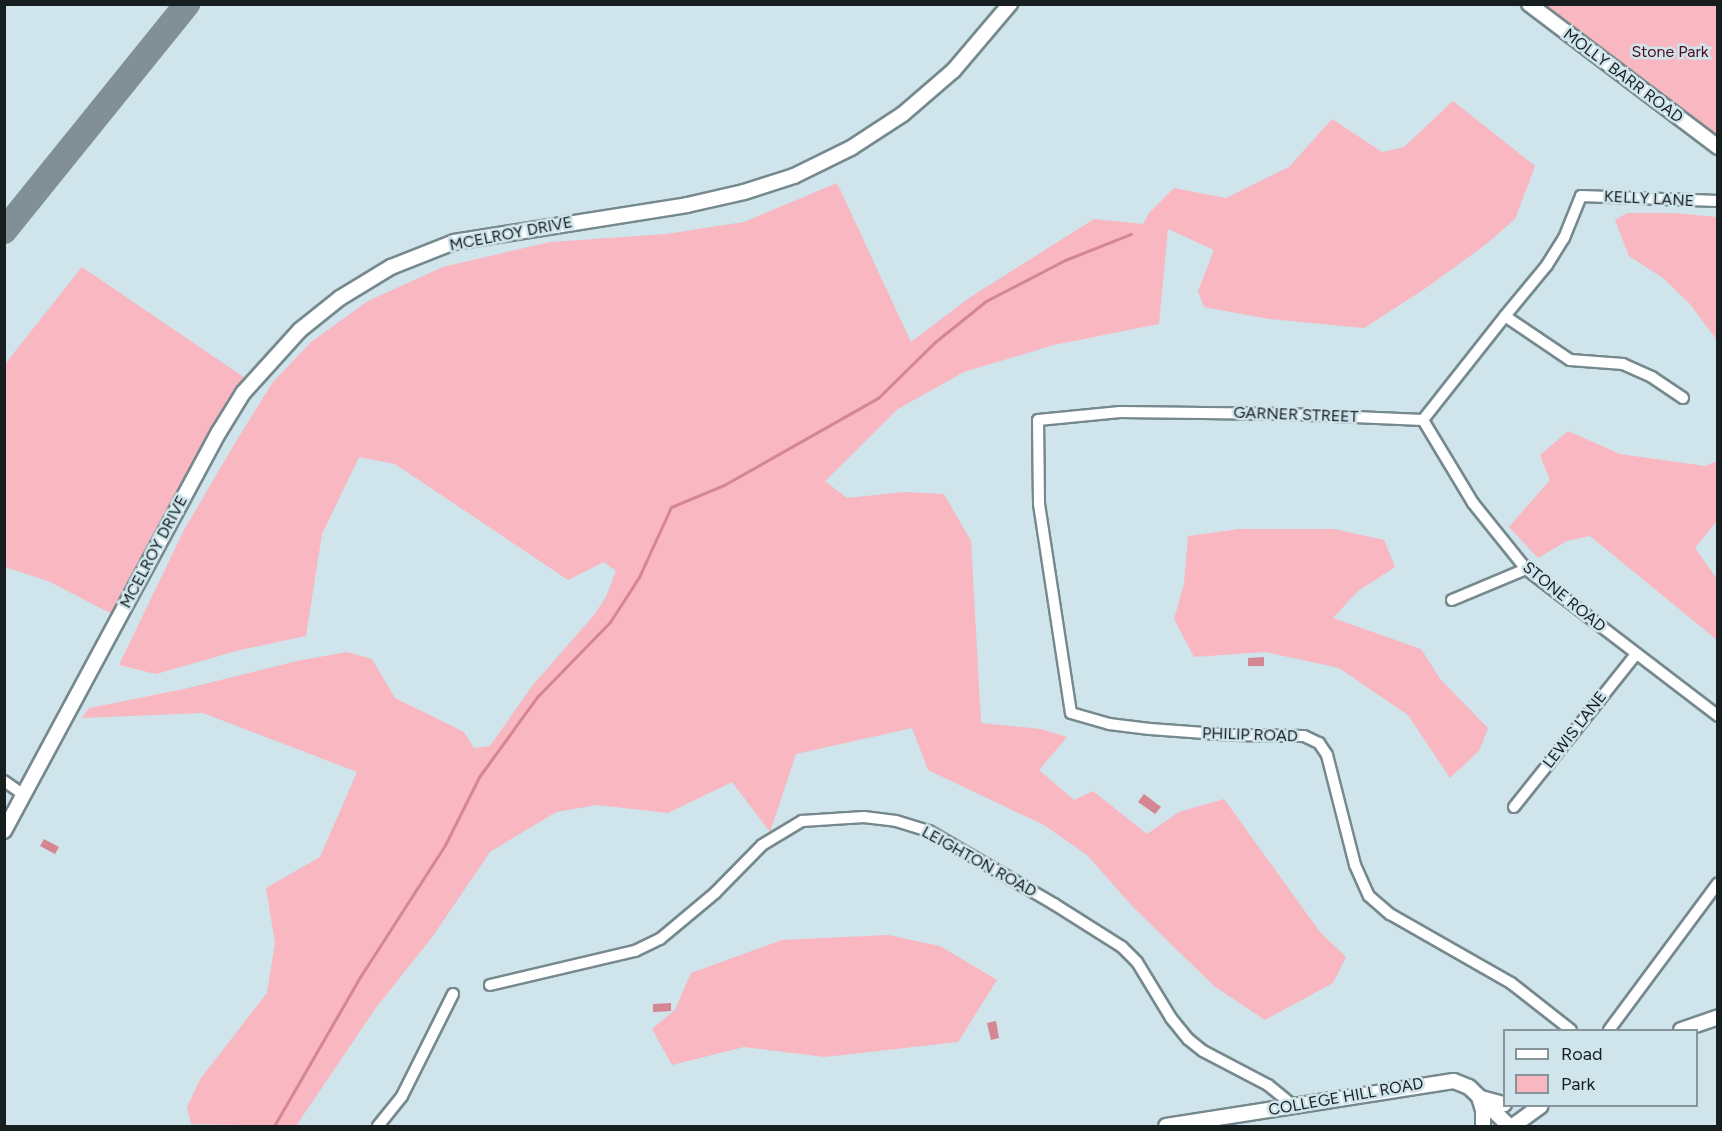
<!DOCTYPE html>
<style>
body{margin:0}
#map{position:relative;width:1722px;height:1131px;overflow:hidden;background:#cfe4eb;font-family:Figtree,sans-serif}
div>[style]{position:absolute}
.green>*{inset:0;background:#f8b7c1}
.water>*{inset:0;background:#d58693}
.stream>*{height:3px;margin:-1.5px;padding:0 1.5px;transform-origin:1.5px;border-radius:1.5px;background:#d58693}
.taxiway>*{height:26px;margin:-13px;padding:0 13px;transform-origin:13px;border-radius:13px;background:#819096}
.roads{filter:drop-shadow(2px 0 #76898f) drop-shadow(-2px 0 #76898f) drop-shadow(0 2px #76898f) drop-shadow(0 -2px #76898f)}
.street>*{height:10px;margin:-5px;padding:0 5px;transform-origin:5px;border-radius:5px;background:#fff}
.secondary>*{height:14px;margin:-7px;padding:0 7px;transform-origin:7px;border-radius:7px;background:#fff}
span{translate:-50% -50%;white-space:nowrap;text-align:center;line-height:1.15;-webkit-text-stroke:5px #cfe4eb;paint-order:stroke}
.park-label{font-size:16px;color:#50081f}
.street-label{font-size:16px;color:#161e20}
.frame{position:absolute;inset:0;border:6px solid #161e20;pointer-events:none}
.legend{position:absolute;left:1503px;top:1029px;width:195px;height:78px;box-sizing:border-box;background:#cfe4eb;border:2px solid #85959a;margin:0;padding:8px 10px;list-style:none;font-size:18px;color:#161e20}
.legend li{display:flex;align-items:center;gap:12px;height:30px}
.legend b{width:30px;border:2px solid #85959a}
</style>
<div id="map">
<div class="green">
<i style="clip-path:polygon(1545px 5px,1717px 5px,1717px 145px,1644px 93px)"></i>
<i style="clip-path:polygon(1453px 101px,1535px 166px,1515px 219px,1485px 245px,1426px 288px,1364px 328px,1269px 319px,1204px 307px,1198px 291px,1214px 250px,1168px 229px,1159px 324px,1054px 345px,964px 372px,898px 409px,825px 481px,847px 498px,904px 492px,944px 494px,971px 541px,981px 723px,1041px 729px,1067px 737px,1039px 770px,1074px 800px,1093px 791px,1147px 834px,1179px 812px,1224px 799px,1320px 932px,1346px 957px,1333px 983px,1265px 1020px,1214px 986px,1132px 906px,1087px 855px,1044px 825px,928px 770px,912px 728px,796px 754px,770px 832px,732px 782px,668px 813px,597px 805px,556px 812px,490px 852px,433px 936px,375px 1009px,296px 1126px,191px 1124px,187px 1107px,201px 1078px,267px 993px,275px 943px,266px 888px,320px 857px,357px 772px,203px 713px,82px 718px,89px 708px,184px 689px,297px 661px,347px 652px,372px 659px,395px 698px,464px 732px,474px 748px,490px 746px,532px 686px,594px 615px,606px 597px,616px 571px,604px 562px,568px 580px,395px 464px,359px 457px,322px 534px,306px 636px,240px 650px,156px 674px,119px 665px,184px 530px,235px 443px,273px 382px,311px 342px,368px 301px,443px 267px,550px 242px,666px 234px,744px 222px,837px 183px,911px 342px,969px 298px,1094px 219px,1143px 224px,1149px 213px,1174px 188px,1226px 198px,1289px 167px,1332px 119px,1382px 152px,1404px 147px)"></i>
<i style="clip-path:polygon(1627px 213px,1675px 213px,1717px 217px,1717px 340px,1689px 303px,1663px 278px,1629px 256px,1615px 220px)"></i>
<i style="clip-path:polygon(82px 267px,245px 378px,222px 411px,114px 615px,48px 581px,5px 567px,5px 364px)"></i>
<i style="clip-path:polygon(1568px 431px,1620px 454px,1705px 466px,1717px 461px,1717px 521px,1695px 548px,1717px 579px,1717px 640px,1590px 536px,1567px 541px,1538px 558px,1509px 527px,1550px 480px,1540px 455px)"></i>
<i style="clip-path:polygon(1240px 529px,1334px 529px,1384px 540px,1395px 567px,1358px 591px,1333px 618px,1421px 649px,1441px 680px,1488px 728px,1479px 751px,1450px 778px,1408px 715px,1339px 668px,1265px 652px,1194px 657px,1174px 619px,1184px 584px,1188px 536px)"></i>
<i style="clip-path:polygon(888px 935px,940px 946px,997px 980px,958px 1042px,825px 1057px,744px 1047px,672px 1065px,652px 1029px,675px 1010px,691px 973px,782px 940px)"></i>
</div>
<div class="water">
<i style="clip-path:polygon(1264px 657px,1264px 666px,1248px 666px,1248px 658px)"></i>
<i style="clip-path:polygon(1144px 794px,1161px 807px,1155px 814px,1138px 802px)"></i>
<i style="clip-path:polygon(44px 839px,59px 847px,55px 854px,40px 846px)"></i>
<i style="clip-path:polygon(671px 1003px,671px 1011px,653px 1012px,653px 1004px)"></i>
<i style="clip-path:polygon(996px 1021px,999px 1038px,991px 1040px,987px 1023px)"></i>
</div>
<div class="stream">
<i style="left:274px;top:1126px;width:172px;rotate:-60deg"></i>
<i style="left:360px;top:977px;width:157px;rotate:-57.2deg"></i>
<i style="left:445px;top:845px;width:76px;rotate:-63.4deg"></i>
<i style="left:479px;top:777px;width:99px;rotate:-54.1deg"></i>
<i style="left:537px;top:697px;width:105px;rotate:-45.8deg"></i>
<i style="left:610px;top:622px;width:54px;rotate:-57.2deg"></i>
<i style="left:639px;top:577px;width:77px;rotate:-65.4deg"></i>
<i style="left:671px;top:507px;width:57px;rotate:-22.5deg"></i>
<i style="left:724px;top:485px;width:177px;rotate:-29.5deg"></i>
<i style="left:878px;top:398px;width:80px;rotate:-44.5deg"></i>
<i style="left:935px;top:342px;width:65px;rotate:-38.8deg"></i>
<i style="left:986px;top:301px;width:89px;rotate:-27.4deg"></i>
<i style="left:1065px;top:260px;width:71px;rotate:-21.5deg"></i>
</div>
<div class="taxiway">
<i style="left:4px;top:231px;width:292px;rotate:-51.1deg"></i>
</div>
<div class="roads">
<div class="street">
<i style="left:1505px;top:316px;width:132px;rotate:128.3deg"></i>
<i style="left:1423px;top:420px;width:137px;rotate:-177.5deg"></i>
<i style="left:1286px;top:414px;width:166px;rotate:-179.3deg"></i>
<i style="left:1120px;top:412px;width:82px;rotate:174.4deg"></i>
<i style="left:1038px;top:420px;width:84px;rotate:89.3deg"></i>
<i style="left:1039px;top:504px;width:211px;rotate:81.3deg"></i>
<i style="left:1071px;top:713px;width:40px;rotate:16deg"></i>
<i style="left:1109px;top:724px;width:41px;rotate:7deg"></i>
<i style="left:1150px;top:729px;width:82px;rotate:4.2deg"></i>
<i style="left:1232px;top:735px;width:72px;rotate:0.8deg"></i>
<i style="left:1304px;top:736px;width:17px;rotate:25deg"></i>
<i style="left:1319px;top:743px;width:14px;rotate:56deg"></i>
<i style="left:1327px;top:755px;width:114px;rotate:75.7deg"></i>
<i style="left:1355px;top:865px;width:34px;rotate:66deg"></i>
<i style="left:1369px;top:896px;width:28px;rotate:41deg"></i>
<i style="left:1390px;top:914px;width:139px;rotate:29.7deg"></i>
<i style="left:1511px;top:983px;width:76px;rotate:38.1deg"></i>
<i style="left:1683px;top:398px;width:37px;rotate:-146deg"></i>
<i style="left:1652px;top:377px;width:32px;rotate:-156deg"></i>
<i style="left:1623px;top:364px;width:53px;rotate:-175.7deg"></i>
<i style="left:1570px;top:360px;width:78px;rotate:-145.9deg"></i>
<i style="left:1505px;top:316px;width:66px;rotate:-50.5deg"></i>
<i style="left:1547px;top:265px;width:32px;rotate:-58deg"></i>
<i style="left:1564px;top:238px;width:45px;rotate:-68deg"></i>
<i style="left:1581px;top:196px;width:137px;rotate:2.1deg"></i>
<i style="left:1423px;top:420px;width:97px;rotate:58.9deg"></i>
<i style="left:1473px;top:503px;width:85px;rotate:51.2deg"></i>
<i style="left:1526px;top:569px;width:242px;rotate:37.4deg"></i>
<i style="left:1452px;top:600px;width:80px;rotate:-22.7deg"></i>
<i style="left:4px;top:781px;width:24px;rotate:35deg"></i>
<i style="left:1514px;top:807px;width:196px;rotate:-51.4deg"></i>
<i style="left:490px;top:985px;width:149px;rotate:-13.2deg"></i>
<i style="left:635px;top:951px;width:28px;rotate:-26deg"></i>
<i style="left:660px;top:939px;width:72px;rotate:-39.9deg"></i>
<i style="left:715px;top:893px;width:67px;rotate:-45.6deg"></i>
<i style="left:762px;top:845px;width:47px;rotate:-31deg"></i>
<i style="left:802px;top:821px;width:62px;rotate:-3.7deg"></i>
<i style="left:864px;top:817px;width:32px;rotate:7deg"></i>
<i style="left:896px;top:821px;width:34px;rotate:17deg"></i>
<i style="left:929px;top:831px;width:145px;rotate:30.3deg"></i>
<i style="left:1054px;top:904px;width:80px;rotate:32.3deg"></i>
<i style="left:1122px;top:947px;width:21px;rotate:45deg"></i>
<i style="left:1137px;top:962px;width:66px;rotate:58.7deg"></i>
<i style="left:1171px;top:1018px;width:27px;rotate:51deg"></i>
<i style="left:1188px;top:1039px;width:19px;rotate:39deg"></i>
<i style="left:1203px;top:1051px;width:73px;rotate:27.6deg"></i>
<i style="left:1268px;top:1085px;width:33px;rotate:39deg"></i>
<i style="left:1609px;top:1030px;width:183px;rotate:-53.4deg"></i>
<i style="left:378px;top:1126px;width:38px;rotate:-51deg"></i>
<i style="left:402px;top:1096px;width:114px;rotate:-63.4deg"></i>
</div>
<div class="secondary">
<i style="left:1529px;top:4px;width:237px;rotate:37.1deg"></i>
<i style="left:4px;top:831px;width:453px;rotate:-61.7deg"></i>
<i style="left:219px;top:432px;width:46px;rotate:-58.4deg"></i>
<i style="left:243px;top:393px;width:85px;rotate:-47.9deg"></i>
<i style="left:300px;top:330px;width:51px;rotate:-38.7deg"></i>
<i style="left:340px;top:298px;width:60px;rotate:-31.3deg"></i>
<i style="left:391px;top:267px;width:68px;rotate:-21.6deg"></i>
<i style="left:454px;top:242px;width:236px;rotate:-9deg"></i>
<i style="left:687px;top:205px;width:58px;rotate:-12.8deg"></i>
<i style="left:744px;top:192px;width:52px;rotate:-17.7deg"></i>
<i style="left:794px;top:176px;width:64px;rotate:-26.2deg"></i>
<i style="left:851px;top:148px;width:62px;rotate:-33.2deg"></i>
<i style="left:903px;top:114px;width:67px;rotate:-40.8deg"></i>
<i style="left:954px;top:70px;width:87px;rotate:-49.7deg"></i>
<i style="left:1681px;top:1030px;width:39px;rotate:-19deg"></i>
<i style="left:1479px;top:1097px;width:14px;rotate:73deg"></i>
<i style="left:1483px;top:1110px;width:16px;rotate:90deg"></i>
<i style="left:1481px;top:1098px;width:24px;rotate:15deg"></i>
<i style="left:1166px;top:1126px;width:291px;rotate:-8.9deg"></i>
<i style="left:1454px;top:1081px;width:16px;rotate:22deg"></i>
<i style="left:1469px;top:1087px;width:56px;rotate:44.3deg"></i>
<i style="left:1513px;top:1126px;width:34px;rotate:-36deg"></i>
</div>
</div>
<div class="park-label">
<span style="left:1670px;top:52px">Stone Park</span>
</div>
<div class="street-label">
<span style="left:1623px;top:76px;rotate:37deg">MOLLY BARR ROAD</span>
<span style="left:1649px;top:199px;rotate:3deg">KELLY LANE</span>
<span style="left:511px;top:234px;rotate:-11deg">MCELROY DRIVE</span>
<span style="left:1296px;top:415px;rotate:2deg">GARNER STREET</span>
<span style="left:154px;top:552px;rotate:-62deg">MCELROY DRIVE</span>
<span style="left:1564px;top:597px;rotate:39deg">STONE ROAD</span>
<span style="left:1575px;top:730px;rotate:-52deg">LEWIS LANE</span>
<span style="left:1250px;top:735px;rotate:2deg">PHILIP ROAD</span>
<span style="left:979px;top:862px;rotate:29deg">LEIGHTON ROAD</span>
<span style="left:1346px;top:1097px;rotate:-10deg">COLLEGE HILL ROAD</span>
</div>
<div class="frame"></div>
<ul class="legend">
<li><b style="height:8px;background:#fff"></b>Road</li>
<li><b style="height:16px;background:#f8b7c1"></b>Park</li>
</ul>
</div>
